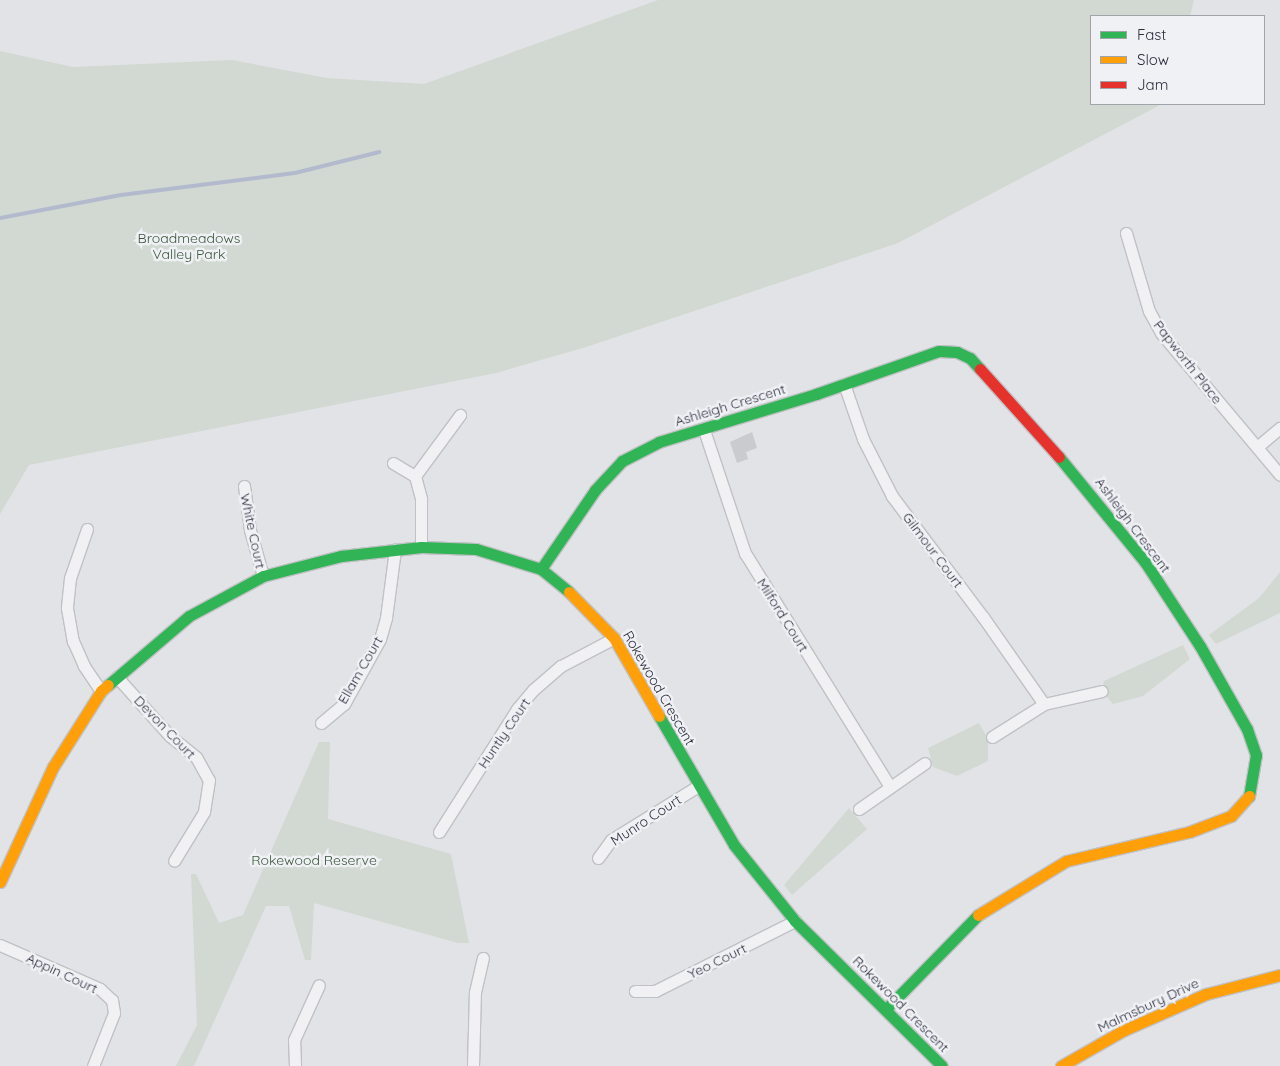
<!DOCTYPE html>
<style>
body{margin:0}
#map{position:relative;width:1280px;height:1066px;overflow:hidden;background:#e2e3e6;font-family:Quicksand,sans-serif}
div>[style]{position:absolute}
.green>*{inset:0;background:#d1d9d2}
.stream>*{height:4px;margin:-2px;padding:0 2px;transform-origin:2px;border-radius:2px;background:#b3bace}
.building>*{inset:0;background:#cacbce}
.roads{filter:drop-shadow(1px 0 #c0c1c4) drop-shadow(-1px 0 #c0c1c4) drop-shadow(0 1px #c0c1c4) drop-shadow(0 -1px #c0c1c4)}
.street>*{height:11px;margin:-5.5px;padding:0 5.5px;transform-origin:5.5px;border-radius:5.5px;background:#f1f1f3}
.fast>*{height:11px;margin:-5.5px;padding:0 5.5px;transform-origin:5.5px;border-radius:5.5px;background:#30b455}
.slow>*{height:11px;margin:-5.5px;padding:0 5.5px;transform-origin:5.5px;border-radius:5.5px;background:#ff9f0a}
.jam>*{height:11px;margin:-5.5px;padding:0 5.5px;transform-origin:5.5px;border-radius:5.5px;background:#e5322d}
span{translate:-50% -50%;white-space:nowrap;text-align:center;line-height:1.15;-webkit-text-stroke:5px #f0f1f5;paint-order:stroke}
.park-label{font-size:14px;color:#3a573b}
.street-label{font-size:14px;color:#2b2d3d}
.legend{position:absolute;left:1090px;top:15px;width:175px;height:90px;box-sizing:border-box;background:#f0f1f5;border:1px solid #a1a3ab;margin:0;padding:6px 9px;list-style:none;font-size:15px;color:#2b2d3d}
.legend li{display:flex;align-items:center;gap:10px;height:25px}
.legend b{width:25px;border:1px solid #a1a3ab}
</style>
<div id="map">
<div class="green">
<i style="clip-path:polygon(658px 0,1194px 0,1190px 16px,1091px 16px,1091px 104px,1162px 104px,898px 243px,586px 347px,496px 373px,29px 465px,0 514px,0 51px,73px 67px,232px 60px,327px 78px,424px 84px)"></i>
<i style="clip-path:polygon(1280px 572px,1280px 613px,1216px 644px,1209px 635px,1259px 598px)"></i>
<i style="clip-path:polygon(1183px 645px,1190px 659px,1143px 696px,1113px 704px,1102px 691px,1104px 681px)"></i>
<i style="clip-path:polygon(979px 723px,988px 739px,988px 761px,957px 776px,933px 767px,928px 748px)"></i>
<i style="clip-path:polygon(319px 742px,330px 742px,328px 819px,451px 854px,469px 943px,458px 943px,314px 903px,311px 960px,305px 960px,289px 906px,266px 906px,194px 1066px,176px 1066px,197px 1025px,191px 874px,196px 874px,219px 923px,243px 915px)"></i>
<i style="clip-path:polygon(849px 808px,867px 829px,792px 895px,784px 885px)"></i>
</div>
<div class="stream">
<i style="left:0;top:218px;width:123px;rotate:-10.8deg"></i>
<i style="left:121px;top:195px;width:175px;rotate:-7.2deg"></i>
<i style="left:295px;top:173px;width:87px;rotate:-14deg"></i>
</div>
<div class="building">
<i style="clip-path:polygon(752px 432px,757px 448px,746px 452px,748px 459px,737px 463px,730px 442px)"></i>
</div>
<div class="roads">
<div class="street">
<i style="left:1126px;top:233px;width:81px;rotate:73.6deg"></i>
<i style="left:1149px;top:311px;width:25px;rotate:61deg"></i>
<i style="left:1161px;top:333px;width:185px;rotate:50deg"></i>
<i style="left:844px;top:384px;width:58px;rotate:70.9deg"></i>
<i style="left:863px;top:439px;width:64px;rotate:63deg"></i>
<i style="left:892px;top:496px;width:151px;rotate:53.1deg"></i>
<i style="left:983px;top:617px;width:106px;rotate:55deg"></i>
<i style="left:704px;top:430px;width:130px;rotate:71.6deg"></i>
<i style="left:745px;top:553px;width:275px;rotate:58.2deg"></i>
<i style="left:1257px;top:447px;width:30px;rotate:-40deg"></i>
<i style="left:393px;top:463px;width:26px;rotate:31deg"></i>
<i style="left:415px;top:476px;width:76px;rotate:-53.6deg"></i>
<i style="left:415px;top:476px;width:24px;rotate:75deg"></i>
<i style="left:421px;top:499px;width:48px;rotate:90deg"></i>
<i style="left:244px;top:486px;width:44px;rotate:82.2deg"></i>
<i style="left:250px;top:530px;width:48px;rotate:74.2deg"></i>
<i style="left:87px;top:529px;width:52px;rotate:109.1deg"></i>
<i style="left:70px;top:578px;width:30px;rotate:96deg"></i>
<i style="left:67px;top:608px;width:34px;rotate:80deg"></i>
<i style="left:73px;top:641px;width:27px;rotate:66deg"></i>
<i style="left:84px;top:666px;width:30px;rotate:56deg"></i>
<i style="left:117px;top:677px;width:79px;rotate:48.1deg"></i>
<i style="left:170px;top:736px;width:33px;rotate:39deg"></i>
<i style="left:196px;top:757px;width:26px;rotate:61deg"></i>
<i style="left:209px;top:780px;width:32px;rotate:99deg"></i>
<i style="left:204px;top:812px;width:57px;rotate:121.5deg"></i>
<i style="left:321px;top:723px;width:30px;rotate:-40deg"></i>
<i style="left:344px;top:704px;width:74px;rotate:-61deg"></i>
<i style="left:380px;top:639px;width:22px;rotate:-74deg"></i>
<i style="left:386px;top:618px;width:69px;rotate:-82.5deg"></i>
<i style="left:992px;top:737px;width:62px;rotate:-32.4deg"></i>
<i style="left:1044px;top:704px;width:59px;rotate:-12.6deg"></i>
<i style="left:859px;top:809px;width:80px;rotate:-34.9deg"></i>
<i style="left:439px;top:832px;width:146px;rotate:-57.6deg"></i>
<i style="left:517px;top:709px;width:25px;rotate:-50deg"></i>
<i style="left:533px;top:690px;width:37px;rotate:-41deg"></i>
<i style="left:561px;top:666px;width:60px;rotate:-27.8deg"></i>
<i style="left:598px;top:858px;width:22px;rotate:-54deg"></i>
<i style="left:611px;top:840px;width:102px;rotate:-31.8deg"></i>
<i style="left:0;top:945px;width:109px;rotate:23.7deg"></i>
<i style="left:100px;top:989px;width:16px;rotate:43deg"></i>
<i style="left:112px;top:1000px;width:13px;rotate:81deg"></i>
<i style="left:114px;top:1013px;width:57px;rotate:111.6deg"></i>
<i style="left:635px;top:991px;width:20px"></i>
<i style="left:655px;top:991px;width:157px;rotate:-26.6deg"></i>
<i style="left:295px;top:1066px;width:26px;rotate:-92deg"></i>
<i style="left:294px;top:1040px;width:60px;rotate:-65.6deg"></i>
<i style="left:473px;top:1066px;width:74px;rotate:-88.5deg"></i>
<i style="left:475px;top:992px;width:35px;rotate:-77deg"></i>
</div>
<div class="fast">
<i style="left:1059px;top:457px;width:136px;rotate:50.7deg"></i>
<i style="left:1145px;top:562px;width:100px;rotate:56.8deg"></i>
<i style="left:1200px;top:646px;width:95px;rotate:60.5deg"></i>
<i style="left:1247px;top:729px;width:28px;rotate:71deg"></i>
<i style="left:1256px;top:755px;width:42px;rotate:99.7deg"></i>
<i style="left:541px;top:569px;width:96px;rotate:-55.6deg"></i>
<i style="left:595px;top:490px;width:40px;rotate:-47deg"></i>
<i style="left:622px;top:461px;width:42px;rotate:-27.2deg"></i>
<i style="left:659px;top:442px;width:164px;rotate:-17deg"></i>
<i style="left:816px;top:394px;width:130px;rotate:-19.3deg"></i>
<i style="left:939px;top:351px;width:18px;rotate:3deg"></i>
<i style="left:957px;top:352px;width:14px;rotate:25deg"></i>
<i style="left:970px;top:358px;width:15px;rotate:48deg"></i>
<i style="left:108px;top:685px;width:106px;rotate:-40.4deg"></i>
<i style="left:189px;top:616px;width:84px;rotate:-28.4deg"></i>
<i style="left:263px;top:576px;width:81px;rotate:-14.4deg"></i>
<i style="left:341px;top:556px;width:81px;rotate:-6.4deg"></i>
<i style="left:421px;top:547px;width:55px;rotate:2.1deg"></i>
<i style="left:476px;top:549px;width:68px;rotate:17.1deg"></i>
<i style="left:541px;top:569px;width:36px;rotate:39deg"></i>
<i style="left:659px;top:716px;width:149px;rotate:59.8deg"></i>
<i style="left:734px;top:845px;width:97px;rotate:51.2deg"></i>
<i style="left:795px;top:921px;width:206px;rotate:44.6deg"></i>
<i style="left:886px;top:1009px;width:132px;rotate:-45.6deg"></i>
</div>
<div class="slow">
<i style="left:569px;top:592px;width:64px;rotate:45.6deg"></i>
<i style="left:614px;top:638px;width:90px;rotate:60deg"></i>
<i style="left:0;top:882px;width:127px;rotate:-65.3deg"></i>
<i style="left:53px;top:767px;width:90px;rotate:-57.7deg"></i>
<i style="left:101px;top:691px;width:9px;rotate:-41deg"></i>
<i style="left:978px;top:915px;width:103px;rotate:-31.5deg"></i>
<i style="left:1066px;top:861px;width:126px;rotate:-13.3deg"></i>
<i style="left:1189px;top:832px;width:45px;rotate:-20.9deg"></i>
<i style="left:1231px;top:816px;width:27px;rotate:-48deg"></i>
<i style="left:1061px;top:1066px;width:70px;rotate:-29.8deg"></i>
<i style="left:1122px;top:1031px;width:92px;rotate:-23.8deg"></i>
<i style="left:1206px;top:994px;width:76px;rotate:-14.4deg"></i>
</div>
<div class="jam">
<i style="left:980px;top:369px;width:118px;rotate:48.1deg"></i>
</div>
</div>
<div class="park-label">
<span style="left:189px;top:246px">Broadmeadows<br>Valley Park</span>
<span style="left:314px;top:860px">Rokewood Reserve</span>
</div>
<div class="street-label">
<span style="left:1188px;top:362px;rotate:52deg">Papworth Place</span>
<span style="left:730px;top:405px;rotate:-17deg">Ashleigh Crescent</span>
<span style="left:1133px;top:525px;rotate:53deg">Ashleigh Crescent</span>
<span style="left:253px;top:531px;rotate:78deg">White Court</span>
<span style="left:933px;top:550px;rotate:53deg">Gilmour Court</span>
<span style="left:783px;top:615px;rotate:58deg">Milford Court</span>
<span style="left:360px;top:670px;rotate:-60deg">Ellam Court</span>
<span style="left:659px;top:688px;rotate:60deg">Rokewood Crescent</span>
<span style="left:165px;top:727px;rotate:46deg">Devon Court</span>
<span style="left:504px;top:733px;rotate:-56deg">Huntly Court</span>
<span style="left:646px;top:820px;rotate:-33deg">Munro Court</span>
<span style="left:717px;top:961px;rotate:-26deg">Yeo Court</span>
<span style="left:62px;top:973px;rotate:25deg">Appin Court</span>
<span style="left:901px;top:1004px;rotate:45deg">Rokewood Crescent</span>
<span style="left:1148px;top:1005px;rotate:-25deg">Malmsbury Drive</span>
</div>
<ul class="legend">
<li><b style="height:6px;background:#30b455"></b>Fast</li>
<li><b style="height:6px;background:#ff9f0a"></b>Slow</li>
<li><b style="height:6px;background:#e5322d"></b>Jam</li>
</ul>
</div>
